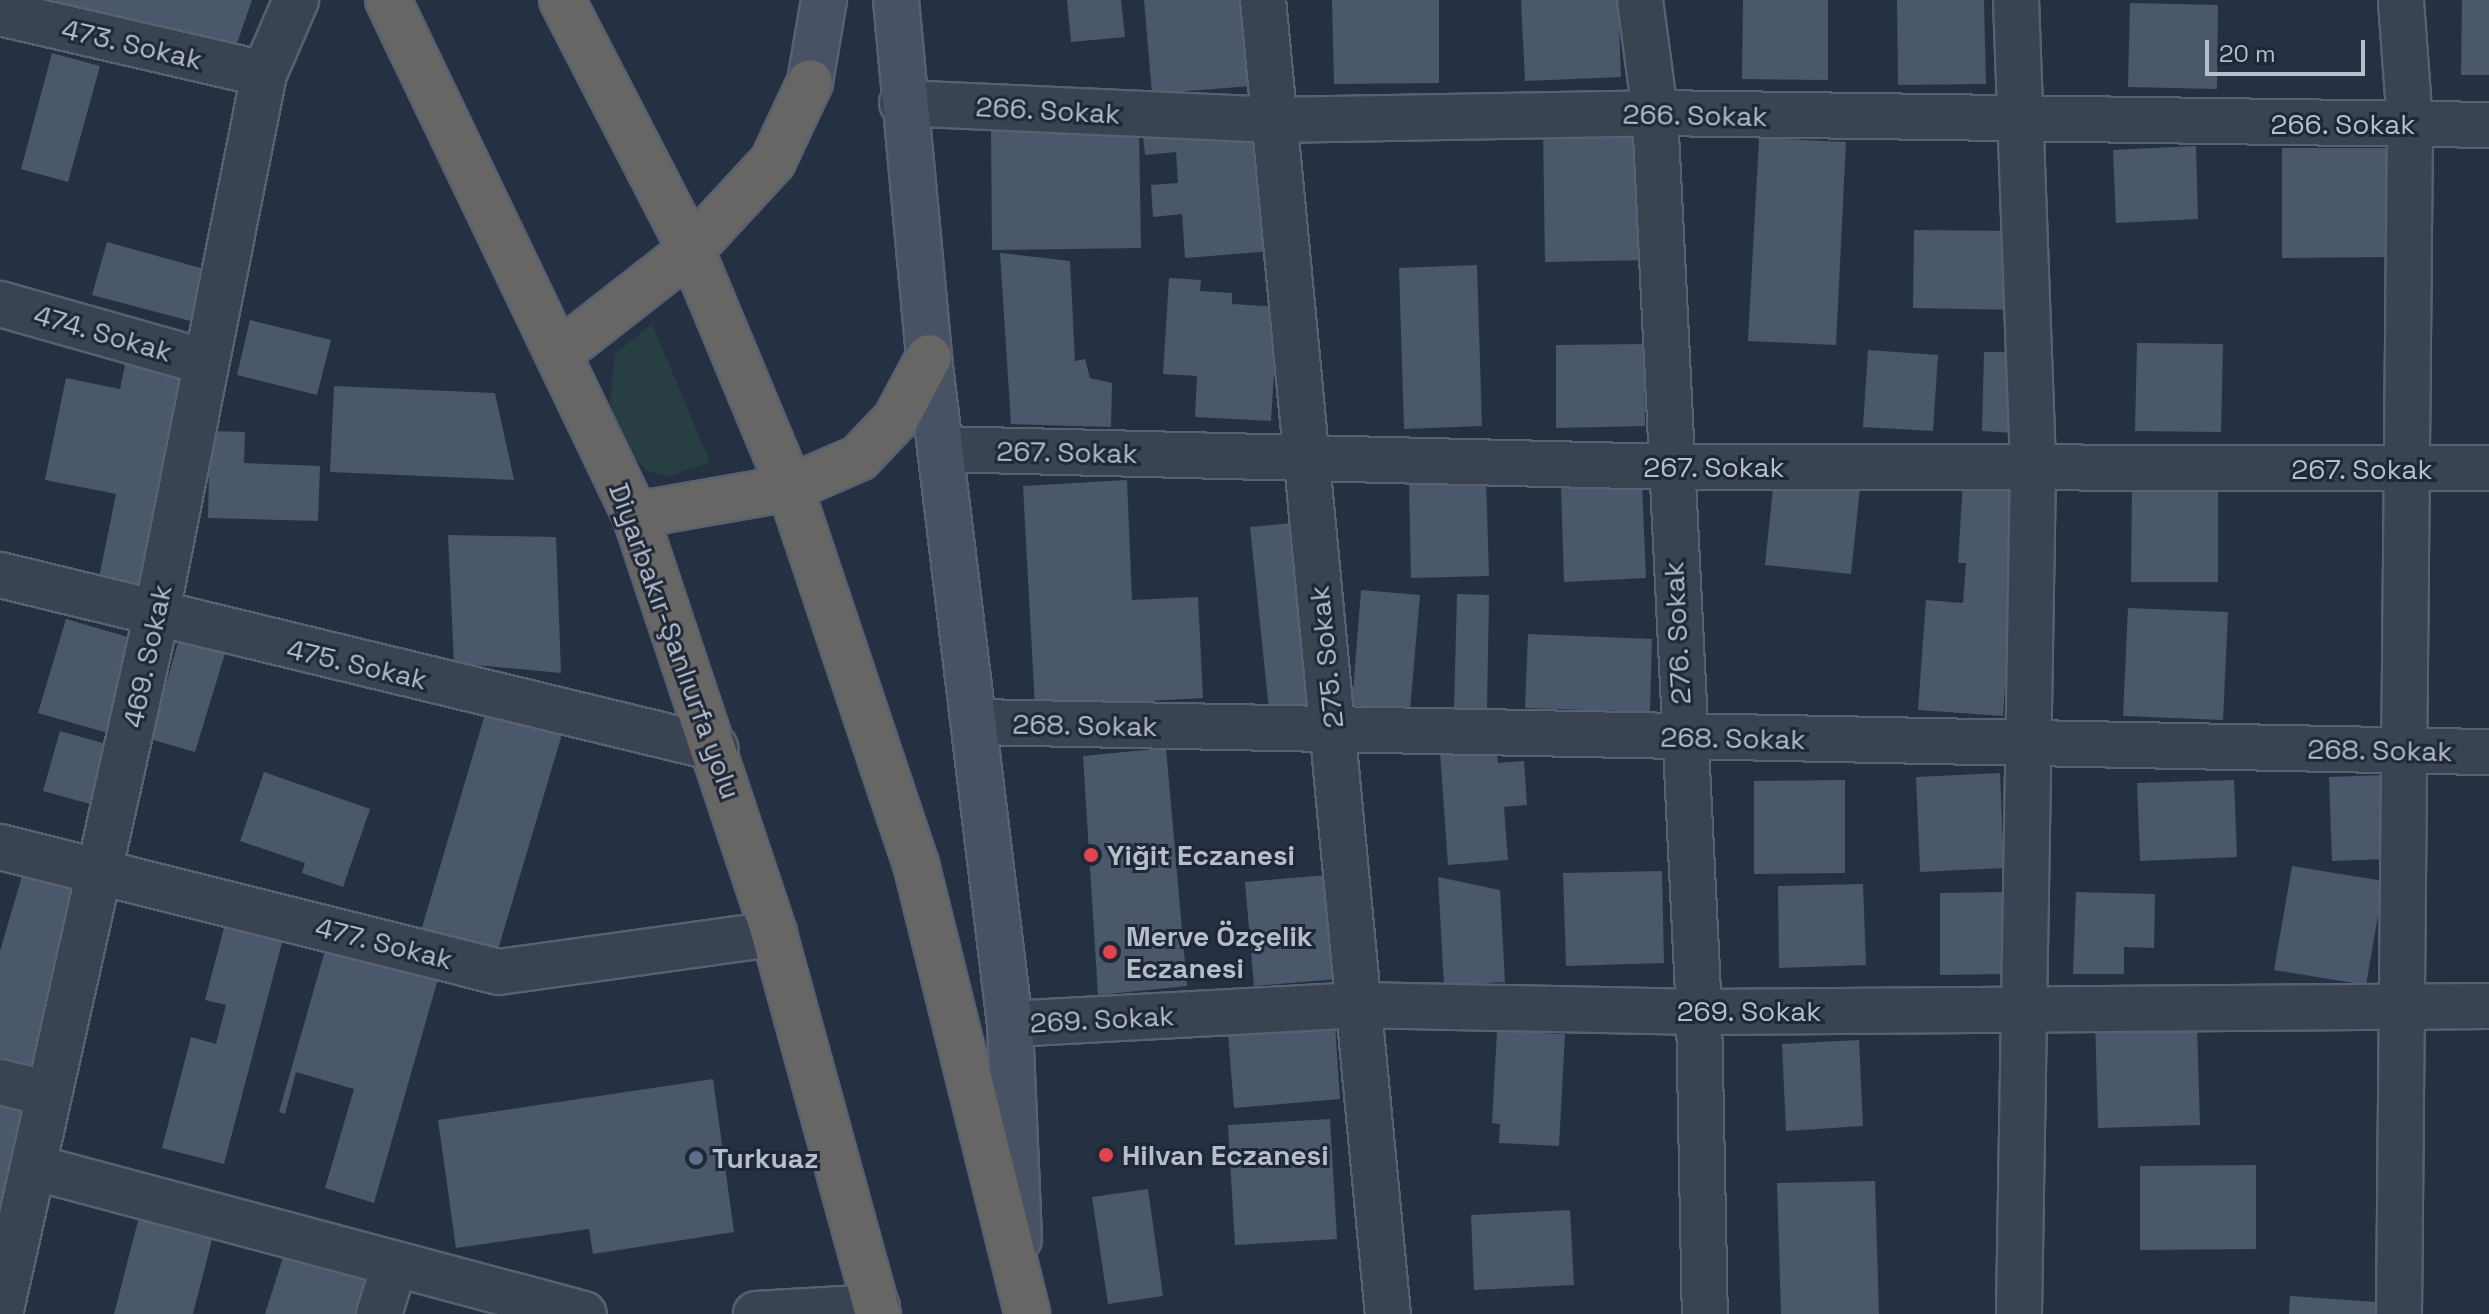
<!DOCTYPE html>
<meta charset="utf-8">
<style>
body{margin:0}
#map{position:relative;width:2489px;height:1314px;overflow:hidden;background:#253142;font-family:"Space Grotesk",sans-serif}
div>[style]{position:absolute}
.green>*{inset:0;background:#273f43}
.building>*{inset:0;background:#4b586b}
.roads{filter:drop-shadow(2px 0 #57616f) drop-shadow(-2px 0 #57616f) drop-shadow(0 2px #57616f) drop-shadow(0 -2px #57616f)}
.minor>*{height:44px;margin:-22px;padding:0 22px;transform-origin:22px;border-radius:22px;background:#3a4351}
.secondary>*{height:44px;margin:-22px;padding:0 22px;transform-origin:22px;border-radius:22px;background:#485265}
.trunk>*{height:44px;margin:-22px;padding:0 22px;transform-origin:22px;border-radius:22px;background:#686664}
.dots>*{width:22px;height:22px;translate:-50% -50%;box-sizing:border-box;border:4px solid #1e2837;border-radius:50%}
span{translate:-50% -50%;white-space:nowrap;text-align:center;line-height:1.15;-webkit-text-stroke:6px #1e2837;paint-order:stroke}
.street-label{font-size:28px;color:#b6becc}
.poi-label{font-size:28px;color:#b6becc;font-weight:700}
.left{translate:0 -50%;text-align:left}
.scale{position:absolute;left:2205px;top:40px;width:160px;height:36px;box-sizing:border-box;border:4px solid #b6becc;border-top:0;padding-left:10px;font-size:24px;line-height:28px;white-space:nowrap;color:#b6becc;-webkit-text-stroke:6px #1e2837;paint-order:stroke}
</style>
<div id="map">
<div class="green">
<i style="clip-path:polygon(652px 324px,710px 462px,670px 476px,649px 472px,625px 450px,610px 403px,615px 354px)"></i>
</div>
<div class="building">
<i style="clip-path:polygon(53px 0,252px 0,235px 49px)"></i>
<i style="clip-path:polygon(1067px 0,1121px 0,1125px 37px,1071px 42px)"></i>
<i style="clip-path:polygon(1144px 0,1244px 0,1251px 86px,1152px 94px)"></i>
<i style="clip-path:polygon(1332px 0,1439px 0,1439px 83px,1334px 84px)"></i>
<i style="clip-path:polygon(1521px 0,1618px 0,1621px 77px,1525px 81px)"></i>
<i style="clip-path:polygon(1743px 0,1828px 0,1828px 80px,1742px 79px)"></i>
<i style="clip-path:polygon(1897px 0,1984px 0,1986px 84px,1898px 85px)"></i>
<i style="clip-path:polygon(2462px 0,2489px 0,2489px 75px,2461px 75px)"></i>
<i style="clip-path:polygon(2130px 3px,2218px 5px,2217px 89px,2128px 87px)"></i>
<i style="clip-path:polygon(52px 53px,100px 66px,68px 182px,21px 169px)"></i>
<i style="clip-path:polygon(1648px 125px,1651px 260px,1545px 262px,1543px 128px)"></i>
<i style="clip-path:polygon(1265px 127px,1273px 251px,1185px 258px,1182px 214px,1153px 217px,1151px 185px,1178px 183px,1176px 152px,1145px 155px,1143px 136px)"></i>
<i style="clip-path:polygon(1139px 128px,1141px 248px,992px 250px,991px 130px)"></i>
<i style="clip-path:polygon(1759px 138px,1846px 142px,1836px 345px,1748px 341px)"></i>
<i style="clip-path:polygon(2196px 146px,2198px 219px,2116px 223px,2113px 150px)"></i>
<i style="clip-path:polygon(2282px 148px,2391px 148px,2390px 257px,2282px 258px)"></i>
<i style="clip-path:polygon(1914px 230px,2020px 231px,2019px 310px,1913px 308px)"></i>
<i style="clip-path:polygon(107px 242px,208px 270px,194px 322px,92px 295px)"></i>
<i style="clip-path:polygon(1000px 253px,1070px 261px,1075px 361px,1085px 359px,1090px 378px,1112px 383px,1111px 427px,1011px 424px)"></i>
<i style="clip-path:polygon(1477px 265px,1482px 426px,1404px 429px,1399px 268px)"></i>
<i style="clip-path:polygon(1169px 278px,1201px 280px,1200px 291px,1232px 293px,1232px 304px,1278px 307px,1271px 421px,1195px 417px,1197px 376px,1163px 374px)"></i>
<i style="clip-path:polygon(250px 320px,331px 340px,317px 395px,237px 375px)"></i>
<i style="clip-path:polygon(2137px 343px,2223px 344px,2221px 432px,2135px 431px)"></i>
<i style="clip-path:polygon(1644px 344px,1645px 426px,1556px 428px,1556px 345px)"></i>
<i style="clip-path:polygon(128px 350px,188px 362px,141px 587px,99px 578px,116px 494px,45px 480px,66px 378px,120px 389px)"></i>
<i style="clip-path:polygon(1868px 350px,1938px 355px,1933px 431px,1863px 427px)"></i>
<i style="clip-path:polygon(1984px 352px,2016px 352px,2014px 433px,1982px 431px)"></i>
<i style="clip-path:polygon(334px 386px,495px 393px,514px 480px,330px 472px)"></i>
<i style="clip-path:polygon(210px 431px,245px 432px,244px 463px,320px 466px,318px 521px,208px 518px)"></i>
<i style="clip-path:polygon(1486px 479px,1489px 576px,1411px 578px,1409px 482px)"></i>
<i style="clip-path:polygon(1774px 479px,1860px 488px,1851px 574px,1765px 565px)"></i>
<i style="clip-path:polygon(1127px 480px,1132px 600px,1198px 597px,1203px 698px,1035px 707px,1023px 486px)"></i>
<i style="clip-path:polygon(1963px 481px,2019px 484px,2003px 716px,1918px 710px,1926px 600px,1963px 603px,1966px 563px,1958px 563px)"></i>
<i style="clip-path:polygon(1642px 483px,1646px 578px,1564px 582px,1561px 487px)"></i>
<i style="clip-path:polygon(2132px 489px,2218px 489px,2218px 582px,2131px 582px)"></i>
<i style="clip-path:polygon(1302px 522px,1320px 704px,1269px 710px,1250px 527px)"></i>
<i style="clip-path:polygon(448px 535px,556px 537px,561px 673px,454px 663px)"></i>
<i style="clip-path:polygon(1361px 590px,1420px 595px,1410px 710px,1352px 705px)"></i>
<i style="clip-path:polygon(1457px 594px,1489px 595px,1487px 710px,1454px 709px)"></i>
<i style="clip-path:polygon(2128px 608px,2228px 612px,2223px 720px,2123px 716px)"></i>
<i style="clip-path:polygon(66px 619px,135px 639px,108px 733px,38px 713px)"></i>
<i style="clip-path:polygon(1528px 634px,1652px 639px,1650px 712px,1525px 708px)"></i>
<i style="clip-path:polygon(180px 636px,226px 650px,195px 752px,150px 739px)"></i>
<i style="clip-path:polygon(486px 711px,562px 734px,497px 953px,421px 931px)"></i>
<i style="clip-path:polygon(60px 731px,106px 744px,90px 804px,43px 791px)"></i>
<i style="clip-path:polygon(1496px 747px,1498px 763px,1524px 761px,1527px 805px,1504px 807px,1508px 860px,1448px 865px,1440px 752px)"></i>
<i style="clip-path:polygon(1166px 748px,1187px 986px,1098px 995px,1083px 756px)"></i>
<i style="clip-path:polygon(264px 772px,370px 809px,343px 887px,302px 873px,305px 863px,240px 841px)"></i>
<i style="clip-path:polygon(2000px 773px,2004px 868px,1920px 872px,1916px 777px)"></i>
<i style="clip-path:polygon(2385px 775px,2388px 859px,2332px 861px,2329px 777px)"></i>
<i style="clip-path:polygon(1845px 780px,1845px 873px,1754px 874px,1754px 781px)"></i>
<i style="clip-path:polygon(2234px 780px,2237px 857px,2140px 861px,2137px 783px)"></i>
<i style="clip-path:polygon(25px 866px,85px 884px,30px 1071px,0 1062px,0 951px)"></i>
<i style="clip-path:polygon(2292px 866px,2384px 881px,2366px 985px,2274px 970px)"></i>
<i style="clip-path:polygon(1662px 871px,1664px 963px,1566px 966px,1563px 873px)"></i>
<i style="clip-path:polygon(1327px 875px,1337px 979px,1254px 986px,1245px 882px)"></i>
<i style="clip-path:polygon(1438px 877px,1500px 890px,1505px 982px,1444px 985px)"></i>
<i style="clip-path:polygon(1863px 884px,1866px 965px,1779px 968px,1778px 886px)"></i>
<i style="clip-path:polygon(2007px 892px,2007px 974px,1940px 975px,1940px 893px)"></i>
<i style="clip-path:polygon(2076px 892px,2155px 894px,2154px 948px,2124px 947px,2124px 974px,2073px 974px)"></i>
<i style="clip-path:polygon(225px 924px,283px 939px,224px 1164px,162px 1148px,191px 1037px,216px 1044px,226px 1005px,205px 1000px)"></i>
<i style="clip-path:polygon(328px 940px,440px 972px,374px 1203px,325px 1188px,354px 1089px,296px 1072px,285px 1114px,279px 1112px)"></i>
<i style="clip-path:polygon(2095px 1017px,2197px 1024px,2200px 1125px,2098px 1128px)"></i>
<i style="clip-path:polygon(1335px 1025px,1340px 1099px,1234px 1108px,1228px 1033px)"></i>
<i style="clip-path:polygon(1497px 1031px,1565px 1034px,1559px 1146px,1499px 1143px,1500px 1124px,1492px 1123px)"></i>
<i style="clip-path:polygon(1859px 1040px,1863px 1126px,1786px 1131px,1782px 1044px)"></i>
<i style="clip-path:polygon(713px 1079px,734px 1232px,593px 1254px,589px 1229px,456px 1248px,438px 1120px)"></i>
<i style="clip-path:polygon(0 1098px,32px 1107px,0 1224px)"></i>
<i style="clip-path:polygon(1330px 1119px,1337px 1239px,1235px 1245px,1228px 1125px)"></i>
<i style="clip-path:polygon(2256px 1165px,2256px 1249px,2140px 1250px,2140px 1166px)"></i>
<i style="clip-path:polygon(1875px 1181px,1879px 1314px,1781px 1314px,1777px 1183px)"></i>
<i style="clip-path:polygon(1148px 1189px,1163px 1296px,1108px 1304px,1092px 1197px)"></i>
<i style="clip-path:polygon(1570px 1210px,1574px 1285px,1474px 1290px,1471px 1215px)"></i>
<i style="clip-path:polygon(140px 1213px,214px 1232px,193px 1314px,114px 1314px)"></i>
<i style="clip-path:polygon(285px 1251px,373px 1280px,362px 1314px,265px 1314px)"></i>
<i style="clip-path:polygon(2290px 1296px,2376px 1302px,2375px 1314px,2289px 1314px)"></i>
</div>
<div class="roads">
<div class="minor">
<i style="left:1263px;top:0;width:1320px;rotate:84.57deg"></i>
<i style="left:1640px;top:0;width:114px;rotate:82.4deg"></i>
<i style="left:1655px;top:113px;width:900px;rotate:87.2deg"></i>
<i style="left:1699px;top:1012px;width:302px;rotate:88.9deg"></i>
<i style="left:2016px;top:0;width:468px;rotate:87.9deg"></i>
<i style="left:2033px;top:468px;width:846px;rotate:90.95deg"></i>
<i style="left:0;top:13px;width:271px;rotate:13deg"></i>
<i style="left:902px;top:103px;width:368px;rotate:2.6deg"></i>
<i style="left:1270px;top:120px;width:385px;rotate:-1deg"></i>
<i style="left:1655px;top:113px;width:834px;rotate:0.82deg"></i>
<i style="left:0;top:304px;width:213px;rotate:15.8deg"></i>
<i style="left:940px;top:449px;width:729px;rotate:1.41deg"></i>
<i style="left:1669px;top:467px;width:820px;rotate:0.07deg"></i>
<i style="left:0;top:575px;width:736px;rotate:13.6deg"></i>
<i style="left:976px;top:722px;width:1513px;rotate:1.14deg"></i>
<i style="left:0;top:847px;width:514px;rotate:14.06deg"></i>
<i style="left:499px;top:972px;width:278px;rotate:-7.9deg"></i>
<i style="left:1010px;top:1024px;width:351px;rotate:-3.1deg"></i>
<i style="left:1360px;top:1005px;width:339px;rotate:1.2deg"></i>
<i style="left:1699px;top:1012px;width:790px;rotate:-0.44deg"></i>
<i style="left:0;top:1082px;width:47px;rotate:13.4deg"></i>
<i style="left:33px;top:1167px;width:570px;rotate:14.94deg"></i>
<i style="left:0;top:1314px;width:714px;rotate:-77.38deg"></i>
<i style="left:156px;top:617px;width:554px;rotate:-78.75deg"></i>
<i style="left:264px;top:74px;width:81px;rotate:-66.6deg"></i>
<i style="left:379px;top:1314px;width:52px;rotate:-72.3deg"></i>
<i style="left:756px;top:1314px;width:121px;rotate:-3.3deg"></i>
<i style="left:2399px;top:1314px;width:1190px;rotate:-89.47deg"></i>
<i style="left:2410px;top:124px;width:124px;rotate:-94.2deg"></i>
</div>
<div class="secondary">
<i style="left:896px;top:0;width:359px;rotate:84.7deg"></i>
<i style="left:929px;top:357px;width:672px;rotate:83.08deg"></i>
<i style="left:1010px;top:1024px;width:215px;rotate:87.6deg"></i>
<i style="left:810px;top:82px;width:83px;rotate:-80.3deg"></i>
</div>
<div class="trunk">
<i style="left:388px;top:0;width:571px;rotate:64.38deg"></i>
<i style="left:635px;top:515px;width:441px;rotate:71.6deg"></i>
<i style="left:774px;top:934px;width:394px;rotate:74.7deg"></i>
<i style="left:562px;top:0;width:281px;rotate:62.7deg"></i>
<i style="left:691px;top:250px;width:258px;rotate:67.4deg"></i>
<i style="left:790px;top:488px;width:397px;rotate:71.5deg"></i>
<i style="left:916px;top:864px;width:463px;rotate:76.1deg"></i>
<i style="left:558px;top:354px;width:169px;rotate:-38deg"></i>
<i style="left:691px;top:250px;width:121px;rotate:-47.3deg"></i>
<i style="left:773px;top:161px;width:87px;rotate:-64.9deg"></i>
<i style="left:635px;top:515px;width:157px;rotate:-9.9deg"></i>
<i style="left:790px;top:488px;width:75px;rotate:-23.5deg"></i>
<i style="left:859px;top:458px;width:54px;rotate:-46.5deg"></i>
<i style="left:896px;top:419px;width:70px;rotate:-62deg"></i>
</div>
</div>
<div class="dots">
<i style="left:1091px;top:855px;background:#e0444e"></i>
<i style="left:1110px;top:952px;background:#e0444e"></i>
<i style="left:1106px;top:1155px;background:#e0444e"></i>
<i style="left:696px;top:1158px;background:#5c6f8a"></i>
</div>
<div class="street-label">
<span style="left:132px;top:44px;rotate:13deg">473. Sokak</span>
<span style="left:1048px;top:110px;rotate:3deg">266. Sokak</span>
<span style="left:1695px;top:115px;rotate:1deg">266. Sokak</span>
<span style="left:2343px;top:124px">266. Sokak</span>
<span style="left:103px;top:333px;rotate:16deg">474. Sokak</span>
<span style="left:1067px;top:452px;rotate:1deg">267. Sokak</span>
<span style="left:1714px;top:467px">267. Sokak</span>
<span style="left:2362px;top:469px">267. Sokak</span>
<span style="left:1677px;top:633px;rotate:-93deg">276. Sokak</span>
<span style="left:675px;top:641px;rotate:70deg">Diyarbakır-Şanlıurfa yolu</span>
<span style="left:147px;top:656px;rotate:-78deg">469. Sokak</span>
<span style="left:1326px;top:657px;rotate:-96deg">275. Sokak</span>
<span style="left:357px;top:664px;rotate:13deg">475. Sokak</span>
<span style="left:1085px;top:725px;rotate:1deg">268. Sokak</span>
<span style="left:1733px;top:738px;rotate:1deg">268. Sokak</span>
<span style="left:2380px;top:750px;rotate:1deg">268. Sokak</span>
<span style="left:384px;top:943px;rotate:14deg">477. Sokak</span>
<span style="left:1749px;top:1011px">269. Sokak</span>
<span style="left:1102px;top:1019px;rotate:-3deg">269. Sokak</span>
</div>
<div class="poi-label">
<span class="left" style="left:1107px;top:855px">Yiğit Eczanesi</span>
<span class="left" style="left:1126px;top:952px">Merve Özçelik<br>Eczanesi</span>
<span class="left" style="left:1122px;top:1155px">Hilvan Eczanesi</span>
<span class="left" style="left:712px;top:1158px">Turkuaz</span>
</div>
<div class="scale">20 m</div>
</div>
